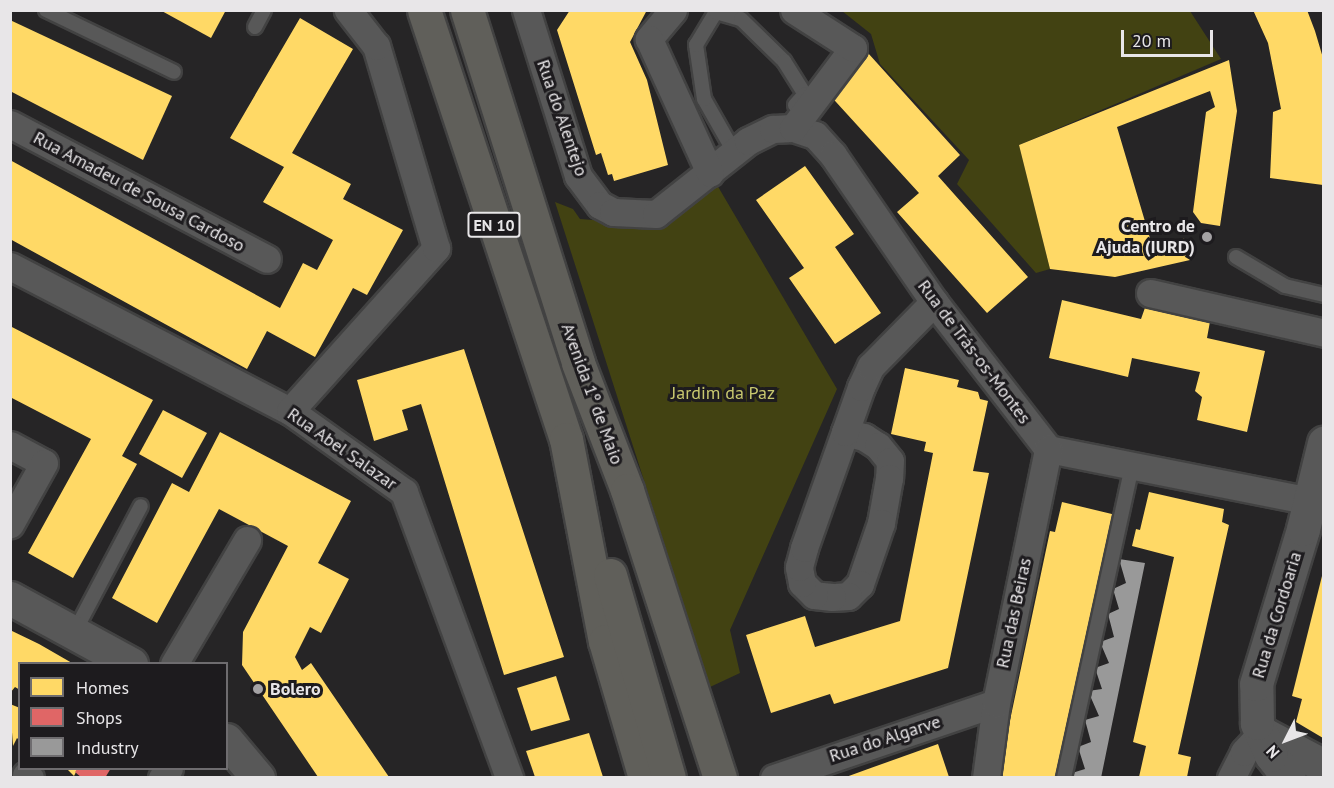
<!DOCTYPE html>
<meta charset="utf-8">
<style>
body{margin:0}
#map{position:relative;width:1334px;height:788px;overflow:hidden;background:#262526;font-family:"PT Sans",sans-serif}
div>[style]{position:absolute}
.green>*{inset:0;background:#424212}
.homes>*{inset:0;background:#ffd966}
.shops>*{inset:0;background:#e06666}
.industry>*{inset:0;background:#999}
.roads{filter:drop-shadow(2px 0 #424242) drop-shadow(-2px 0 #424242) drop-shadow(0 2px #424242) drop-shadow(0 -2px #424242)}
.service>*{height:14px;margin:-7px;padding:0 7px;transform-origin:7px;border-radius:7px;background:#585858}
.minor>*{height:27px;margin:-13.5px;padding:0 13.5px;transform-origin:13.5px;border-radius:13.5px;background:#585858}
.tertiary>*{height:33px;margin:-16.5px;padding:0 16.5px;transform-origin:16.5px;border-radius:16.5px;background:#585858}
.secondary>*{height:33px;margin:-16.5px;padding:0 16.5px;transform-origin:16.5px;border-radius:16.5px;background:#585858}
.primary>*{height:33px;margin:-16.5px;padding:0 16.5px;transform-origin:16.5px;border-radius:16.5px;background:#605f5a}
.dots>*{width:16px;height:16px;translate:-50% -50%;box-sizing:border-box;border:3px solid #1d1b1e;border-radius:50%}
span{translate:-50% -50%;white-space:nowrap;text-align:center;line-height:1.15;-webkit-text-stroke:6px #1d1b1e;paint-order:stroke}
.shield-label span{padding:2px 4px;background:#1d1b1e;border:2px solid;border-radius:4px;-webkit-text-stroke-width:0}
.shield-label{font-size:16px;color:#e8e6e8;font-weight:700}
.street-label{font-size:18px;color:#e8e6e8}
.poi-label{font-size:18px;color:#e8e6e8;font-weight:700}
.right{translate:-100% -50%;text-align:right}
.left{translate:0 -50%;text-align:left}
.park-label{font-size:18px;color:#c8c86f}
.frame{position:absolute;inset:0;border:12px solid #e8e6e8;pointer-events:none}
.legend{position:absolute;left:18px;top:662px;width:210px;height:108px;box-sizing:border-box;background:#1d1b1e;border:2px solid #6e6c6f;margin:0;padding:8px 10px;list-style:none;font-size:18px;color:#e8e6e8}
.legend li{display:flex;align-items:center;gap:12px;height:30px}
.legend b{width:30px;border:2px solid #6e6c6f}
.north{position:absolute;left:1256px;top:710px;width:60px;height:60px;-webkit-text-stroke:4px #1d1b1e;paint-order:stroke;rotate:228deg;font-size:16px;font-weight:700;line-height:24px;text-align:center;color:#e8e6e8}
.north::after{content:'';display:block;margin:auto;width:21px;height:27px;background:#e8e6e8;clip-path:polygon(50% 0,100% 100%,50% 72%,0 100%)}
.scale{position:absolute;left:1121px;top:30px;width:92px;height:27px;box-sizing:border-box;border:3px solid #e8e6e8;border-top:0;padding-left:8px;font-size:18px;line-height:21px;white-space:nowrap;color:#e8e6e8;-webkit-text-stroke:4px #1d1b1e;paint-order:stroke}
</style>
<div id="map">
<div class="green">
<i style="clip-path:polygon(842px 11px,1190px 11px,1221px 59px,1019px 145px,1050px 269px,1036px 273px,957px 184px,969px 160px,880px 64px,871px 34px)"></i>
<i style="clip-path:polygon(710px 173px,837px 389px,730px 630px,740px 673px,710px 687px,555px 202px,573px 209px,580px 219px,633px 223px)"></i>
</div>
<div class="homes">
<i style="clip-path:polygon(160px 10px,226px 10px,211px 38px)"></i>
<i style="clip-path:polygon(570px 10px,647px 10px,630px 42px,647px 80px,668px 165px,614px 181px,612px 174px,608px 175px,601px 153px,596px 155px,557px 30px)"></i>
<i style="clip-path:polygon(1253px 10px,1307px 10px,1315px 31px,1323px 58px,1323px 185px,1270px 178px,1273px 112px,1281px 109px,1268px 43px)"></i>
<i style="clip-path:polygon(300px 18px,353px 49px,292px 153px,351px 184px,343px 199px,403px 230px,367px 295px,353px 288px,315px 357px,267px 331px,247px 369px,10px 239px,10px 160px,280px 308px,303px 263px,317px 270px,333px 240px,263px 202px,284px 167px,230px 138px)"></i>
<i style="clip-path:polygon(10px 20px,172px 96px,143px 160px,10px 91px)"></i>
<i style="clip-path:polygon(868px 53px,960px 155px,938px 176px,1028px 277px,987px 313px,897px 212px,919px 193px,826px 91px)"></i>
<i style="clip-path:polygon(1229px 60px,1237px 111px,1220px 226px,1201px 223px,1193px 212px,1206px 112px,1215px 107px,1210px 91px,1117px 127px,1152px 245px,1184px 238px,1190px 260px,1115px 277px,1050px 269px,1019px 145px)"></i>
<i style="clip-path:polygon(805px 166px,854px 234px,835px 247px,881px 313px,835px 344px,789px 278px,804px 268px,756px 200px)"></i>
<i style="clip-path:polygon(1062px 300px,1141px 319px,1147px 302px,1211px 316px,1207px 338px,1265px 351px,1247px 432px,1197px 420px,1202px 397px,1195px 391px,1200px 372px,1132px 358px,1128px 377px,1049px 358px)"></i>
<i style="clip-path:polygon(10px 326px,153px 400px,122px 456px,137px 464px,73px 578px,28px 553px,91px 439px,10px 397px)"></i>
<i style="clip-path:polygon(464px 349px,564px 657px,504px 675px,421px 404px,402px 410px,408px 430px,374px 441px,357px 380px)"></i>
<i style="clip-path:polygon(905px 368px,959px 380px,957px 387px,978px 392px,980px 399px,988px 401px,973px 471px,989px 473px,948px 668px,834px 704px,830px 694px,771px 713px,746px 635px,805px 616px,815px 647px,900px 621px,933px 453px,924px 451px,926px 442px,891px 434px)"></i>
<i style="clip-path:polygon(163px 410px,207px 433px,182px 478px,139px 454px)"></i>
<i style="clip-path:polygon(220px 432px,351px 501px,318px 563px,349px 579px,321px 633px,310px 627px,295px 657px,302px 670px,311px 663px,389px 777px,318px 777px,242px 665px,243px 632px,288px 546px,219px 509px,157px 623px,112px 598px,172px 483px,189px 492px)"></i>
<i style="clip-path:polygon(1149px 492px,1224px 509px,1222px 522px,1229px 525px,1178px 754px,1191px 757px,1187px 777px,1139px 777px,1146px 746px,1133px 742px,1174px 557px,1132px 546px,1136px 529px,1140px 530px)"></i>
<i style="clip-path:polygon(1062px 502px,1116px 515px,1067px 730px,1056px 777px,998px 777px,1050px 531px,1055px 532px)"></i>
<i style="clip-path:polygon(1323px 572px,1323px 738px,1296px 722px,1302px 699px,1292px 696px)"></i>
<i style="clip-path:polygon(10px 630px,39px 644px,72px 663px,20px 663px,20px 690px,15px 687px,10px 693px)"></i>
<i style="clip-path:polygon(556px 676px,570px 720px,531px 731px,517px 688px)"></i>
<i style="clip-path:polygon(10px 704px,20px 708px,20px 741px,17px 738px,13px 746px)"></i>
<i style="clip-path:polygon(589px 733px,603px 777px,535px 777px,526px 751px)"></i>
<i style="clip-path:polygon(938px 744px,949px 777px,846px 777px,868px 769px)"></i>
<i style="clip-path:polygon(66px 768px,78px 768px,74px 776px)"></i>
</div>
<div class="shops">
<i style="clip-path:polygon(78px 768px,111px 768px,105px 778px,82px 778px,75px 772px)"></i>
</div>
<div class="industry">
<i style="clip-path:polygon(1119px 559px,1145px 563px,1101px 778px,1073px 778px,1072px 773px,1085px 769px,1078px 747px,1091px 742px,1085px 720px,1099px 716px,1088px 691px,1102px 689px,1095px 668px,1109px 663px,1100px 642px,1114px 637px,1108px 614px,1119px 609px,1113px 589px,1126px 583px)"></i>
</div>
<div class="roads">
<div class="service">
<i style="left:46px;top:10px;width:142px;rotate:25.8deg"></i>
<i style="left:255px;top:27px;width:19px;rotate:-62deg"></i>
<i style="left:733px;top:150px;width:59px;rotate:-119.6deg"></i>
<i style="left:704px;top:99px;width:55px;rotate:-98.4deg"></i>
<i style="left:696px;top:45px;width:39px;rotate:-59deg"></i>
<i style="left:716px;top:12px;width:26px;rotate:16deg"></i>
<i style="left:741px;top:19px;width:60px;rotate:44.3deg"></i>
<i style="left:784px;top:61px;width:39px;rotate:58deg"></i>
<i style="left:805px;top:94px;width:15px;rotate:132deg"></i>
<i style="left:1236px;top:257px;width:57px;rotate:30.6deg"></i>
<i style="left:1285px;top:286px;width:40px;rotate:13deg"></i>
<i style="left:75px;top:631px;width:141px;rotate:-62.2deg"></i>
<i style="left:1064px;top:778px;width:320px;rotate:-77.7deg"></i>
</div>
<div class="minor">
<i style="left:526px;top:10px;width:174px;rotate:72.6deg"></i>
<i style="left:578px;top:176px;width:36px;rotate:53deg"></i>
<i style="left:600px;top:205px;width:15px;rotate:28deg"></i>
<i style="left:613px;top:212px;width:43px;rotate:2.7deg"></i>
<i style="left:656px;top:214px;width:117px;rotate:-38.4deg"></i>
<i style="left:748px;top:141px;width:28px;rotate:-26deg"></i>
<i style="left:773px;top:129px;width:20px;rotate:-3deg"></i>
<i style="left:793px;top:128px;width:23px;rotate:18deg"></i>
<i style="left:815px;top:135px;width:27px;rotate:48deg"></i>
<i style="left:833px;top:155px;width:178px;rotate:55.5deg"></i>
<i style="left:934px;top:302px;width:186px;rotate:52.2deg"></i>
<i style="left:1048px;top:449px;width:267px;rotate:11.2deg"></i>
<i style="left:673px;top:10px;width:38px;rotate:130deg"></i>
<i style="left:649px;top:39px;width:147px;rotate:65.5deg"></i>
<i style="left:10px;top:124px;width:290px;rotate:27.7deg"></i>
<i style="left:793px;top:128px;width:100px;rotate:-53.1deg"></i>
<i style="left:853px;top:48px;width:70px;rotate:-147.2deg"></i>
<i style="left:10px;top:266px;width:315px;rotate:27.4deg"></i>
<i style="left:290px;top:411px;width:140px;rotate:35.4deg"></i>
<i style="left:404px;top:492px;width:305px;rotate:69.8deg"></i>
<i style="left:1150px;top:293px;width:179px;rotate:12.9deg"></i>
<i style="left:290px;top:411px;width:219px;rotate:-48.1deg"></i>
<i style="left:436px;top:248px;width:211px;rotate:-106.5deg"></i>
<i style="left:376px;top:46px;width:46px;rotate:-127.9deg"></i>
<i style="left:845px;top:432px;width:20px;rotate:15deg"></i>
<i style="left:864px;top:437px;width:17px;rotate:33deg"></i>
<i style="left:878px;top:446px;width:19px;rotate:51deg"></i>
<i style="left:890px;top:461px;width:17px;rotate:93deg"></i>
<i style="left:889px;top:478px;width:46px;rotate:100.1deg"></i>
<i style="left:881px;top:523px;width:65px;rotate:109deg"></i>
<i style="left:860px;top:584px;width:17px;rotate:135deg"></i>
<i style="left:848px;top:596px;width:16px;rotate:176deg"></i>
<i style="left:832px;top:597px;width:18px;rotate:-174deg"></i>
<i style="left:814px;top:595px;width:17px;rotate:-135deg"></i>
<i style="left:802px;top:583px;width:16px;rotate:-101deg"></i>
<i style="left:799px;top:567px;width:20px;rotate:-75deg"></i>
<i style="left:804px;top:548px;width:123px;rotate:-70.5deg"></i>
<i style="left:845px;top:432px;width:48px;rotate:-70.4deg"></i>
<i style="left:861px;top:387px;width:23px;rotate:-65deg"></i>
<i style="left:871px;top:366px;width:90px;rotate:-45.5deg"></i>
<i style="left:10px;top:445px;width:38px;rotate:28deg"></i>
<i style="left:44px;top:463px;width:70px;rotate:119.1deg"></i>
<i style="left:174px;top:664px;width:144px;rotate:-59.5deg"></i>
<i style="left:26px;top:775px;width:5px;rotate:37deg"></i>
<i style="left:162px;top:778px;width:12px;rotate:-55deg"></i>
<i style="left:774px;top:778px;width:234px;rotate:-18.7deg"></i>
<i style="left:986px;top:778px;width:76px;rotate:-82.4deg"></i>
<i style="left:996px;top:703px;width:259px;rotate:-78.4deg"></i>
<i style="left:1231px;top:778px;width:29px;rotate:-63deg"></i>
<i style="left:1244px;top:752px;width:26px;rotate:-47deg"></i>
</div>
<div class="tertiary">
<i style="left:1262px;top:733px;width:70px;rotate:28deg"></i>
<i style="left:1289px;top:778px;width:29px;rotate:-128deg"></i>
<i style="left:1271px;top:755px;width:35px;rotate:-114deg"></i>
<i style="left:1257px;top:723px;width:39px;rotate:-91deg"></i>
<i style="left:1256px;top:684px;width:162px;rotate:-73.1deg"></i>
<i style="left:1303px;top:529px;width:89px;rotate:-76.3deg"></i>
</div>
<div class="secondary">
<i style="left:10px;top:598px;width:138px;rotate:28.6deg"></i>
<i style="left:226px;top:740px;width:50px;rotate:49.9deg"></i>
</div>
<div class="primary">
<i style="left:424px;top:10px;width:452px;rotate:71.7deg"></i>
<i style="left:566px;top:439px;width:206px;rotate:79.1deg"></i>
<i style="left:605px;top:641px;width:143px;rotate:73.7deg"></i>
<i style="left:467px;top:10px;width:370px;rotate:72.5deg"></i>
<i style="left:578px;top:363px;width:136px;rotate:68.9deg"></i>
<i style="left:627px;top:490px;width:303px;rotate:72.1deg"></i>
<i style="left:610px;top:575px;width:211px;rotate:73.8deg"></i>
</div>
</div>
<div class="dots">
<i style="left:1207px;top:237px;background:#a4a2a4"></i>
<i style="left:258px;top:689px;background:#a4a2a4"></i>
</div>
<div class="shield-label">
<span style="left:494px;top:225px">EN 10</span>
</div>
<div class="street-label">
<span style="left:562px;top:118px;rotate:71deg">Rua do Alentejo</span>
<span style="left:139px;top:192px;rotate:28deg">Rua Amadeu de Sousa Cardoso</span>
<span style="left:974px;top:352px;rotate:53deg">Rua de Trás-os-Montes</span>
<span style="left:592px;top:394px;rotate:70deg">Avenida 1º de Maio</span>
<span style="left:342px;top:449px;rotate:35deg">Rua Abel Salazar</span>
<span style="left:1014px;top:613px;rotate:-78deg">Rua das Beiras</span>
<span style="left:1277px;top:615px;rotate:-73deg">Rua da Cordoaria</span>
<span style="left:885px;top:739px;rotate:-18deg">Rua do Algarve</span>
</div>
<div class="poi-label">
<span class="right" style="left:1195px;top:237px">Centro de<br>Ajuda (IURD)</span>
<span class="left" style="left:270px;top:689px">Bolero</span>
</div>
<div class="park-label">
<span style="left:723px;top:393px">Jardim da Paz</span>
</div>
<div class="frame"></div>
<ul class="legend">
<li><b style="height:16px;background:#ffd966"></b>Homes</li>
<li><b style="height:16px;background:#e06666"></b>Shops</li>
<li><b style="height:16px;background:#999"></b>Industry</li>
</ul>
<div class="north">N</div>
<div class="scale">20 m</div>
</div>
